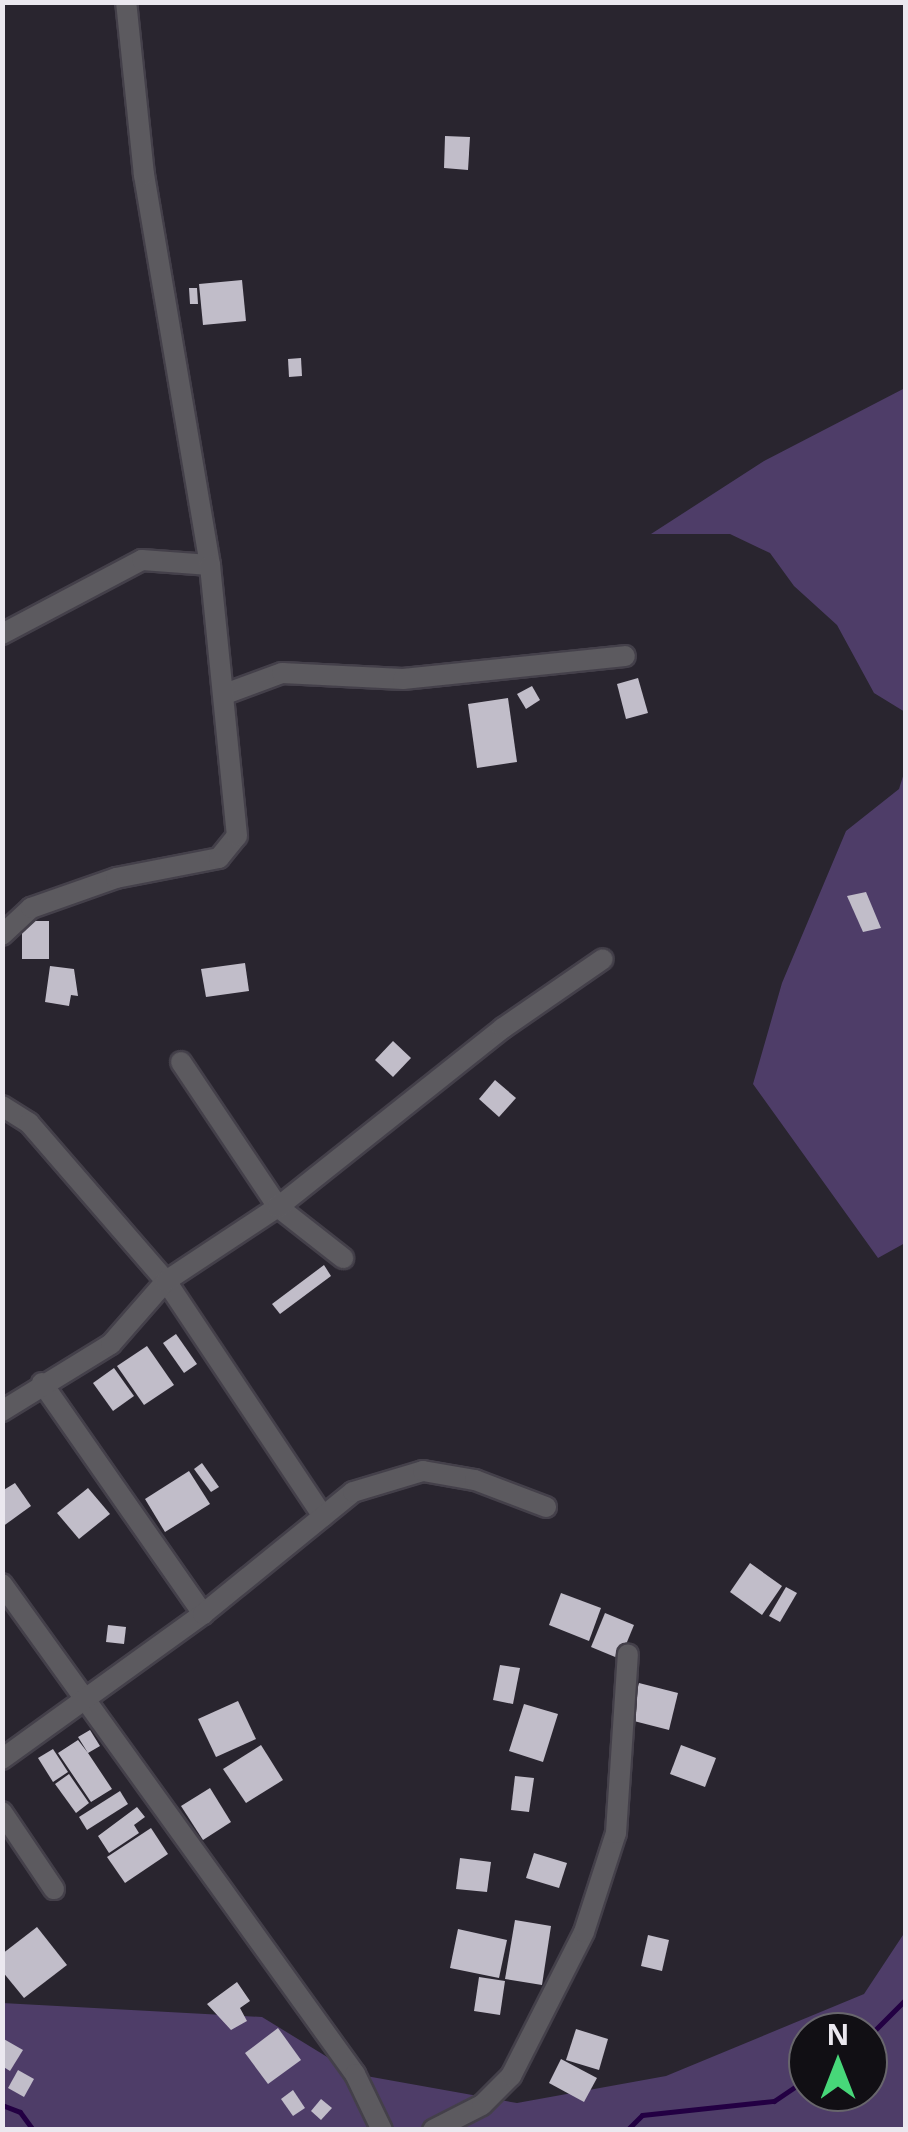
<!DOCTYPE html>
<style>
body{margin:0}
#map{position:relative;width:908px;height:2132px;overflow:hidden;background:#29252f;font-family:"Open Sans",sans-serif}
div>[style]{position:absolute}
.green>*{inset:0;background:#4e3d68}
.stream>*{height:5px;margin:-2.5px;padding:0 2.5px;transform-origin:2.5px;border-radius:2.5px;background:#230043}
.building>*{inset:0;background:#c1bdc9}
.roads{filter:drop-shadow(2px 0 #44404a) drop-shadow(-2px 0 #44404a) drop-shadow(0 2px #44404a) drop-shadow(0 -2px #44404a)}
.street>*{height:20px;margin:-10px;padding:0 10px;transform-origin:10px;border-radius:10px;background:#5c5a5f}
span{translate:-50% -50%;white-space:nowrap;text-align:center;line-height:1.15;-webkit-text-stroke:10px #110f14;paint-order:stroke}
.frame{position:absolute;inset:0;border:5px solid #ebe8ef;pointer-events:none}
.north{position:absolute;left:788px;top:2012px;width:100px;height:100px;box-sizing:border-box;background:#110f14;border:2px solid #68666c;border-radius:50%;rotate:0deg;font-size:28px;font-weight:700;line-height:40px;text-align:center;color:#ebe8ef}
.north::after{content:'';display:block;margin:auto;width:35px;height:45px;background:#47d779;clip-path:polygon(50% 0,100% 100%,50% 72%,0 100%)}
</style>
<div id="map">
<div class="green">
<i style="clip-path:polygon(905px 388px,905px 712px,874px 693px,837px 625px,794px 586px,770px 553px,730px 534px,651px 534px,764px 461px)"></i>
<i style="clip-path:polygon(905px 770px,905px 1243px,878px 1258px,753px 1084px,782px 983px,846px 831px,899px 789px)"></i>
<i style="clip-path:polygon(evenodd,905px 1932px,905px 2129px,3px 2129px,2px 2003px,262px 2017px,355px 2074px,517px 2103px,666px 2076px,864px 1994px,905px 1932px,808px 2032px,868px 2032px,868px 2092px,808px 2092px,808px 2032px)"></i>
</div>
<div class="stream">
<i style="left:868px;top:2037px;width:54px;rotate:-45deg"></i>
<i style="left:2px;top:2105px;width:19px;rotate:21deg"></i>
<i style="left:20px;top:2112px;width:22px;rotate:54deg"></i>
<i style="left:627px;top:2130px;width:21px;rotate:-45deg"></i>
<i style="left:642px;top:2115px;width:133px;rotate:-6.1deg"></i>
<i style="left:774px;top:2101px;width:41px;rotate:-34.1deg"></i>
</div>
<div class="building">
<i style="clip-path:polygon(445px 136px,470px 137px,468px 170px,444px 168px)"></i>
<i style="clip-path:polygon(242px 280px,246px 321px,203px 325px,199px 284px)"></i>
<i style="clip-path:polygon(189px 288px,197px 288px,198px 304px,190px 304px)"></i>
<i style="clip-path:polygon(301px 358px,302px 376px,289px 377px,288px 359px)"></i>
<i style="clip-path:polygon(638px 678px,648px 713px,626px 719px,617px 684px)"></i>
<i style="clip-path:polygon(532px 686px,540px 700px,526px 709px,517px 694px)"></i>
<i style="clip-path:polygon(508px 698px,517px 762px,477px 768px,468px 704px)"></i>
<i style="clip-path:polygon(866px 892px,881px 928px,863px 932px,847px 896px)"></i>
<i style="clip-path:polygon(22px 921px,49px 921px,49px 959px,22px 959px)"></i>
<i style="clip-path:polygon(245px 963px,249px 991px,206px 997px,201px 969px)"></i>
<i style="clip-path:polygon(50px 966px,74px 969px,78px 996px,71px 995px,69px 1006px,45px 1002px)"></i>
<i style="clip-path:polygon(393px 1041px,411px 1058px,393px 1077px,375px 1060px)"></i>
<i style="clip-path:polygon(495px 1080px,516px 1098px,499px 1117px,479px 1099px)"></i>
<i style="clip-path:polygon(324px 1265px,331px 1276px,280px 1314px,272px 1304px)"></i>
<i style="clip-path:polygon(176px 1334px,197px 1364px,184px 1373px,163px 1343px)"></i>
<i style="clip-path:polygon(147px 1346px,174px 1385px,144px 1405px,117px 1366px)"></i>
<i style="clip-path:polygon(114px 1368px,134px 1396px,113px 1411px,93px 1383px)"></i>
<i style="clip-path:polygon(202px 1463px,219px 1487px,211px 1492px,194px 1469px)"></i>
<i style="clip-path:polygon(189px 1471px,210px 1504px,165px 1532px,145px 1499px)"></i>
<i style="clip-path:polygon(15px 1483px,31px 1506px,2px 1527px,2px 1491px)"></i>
<i style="clip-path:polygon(88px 1488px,110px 1514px,79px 1539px,57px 1513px)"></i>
<i style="clip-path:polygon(750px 1563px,782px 1586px,762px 1615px,730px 1592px)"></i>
<i style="clip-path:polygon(786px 1587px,797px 1593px,780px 1622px,769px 1616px)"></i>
<i style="clip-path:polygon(561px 1593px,601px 1608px,589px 1641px,549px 1625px)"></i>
<i style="clip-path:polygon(605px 1613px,634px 1625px,620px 1659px,591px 1647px)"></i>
<i style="clip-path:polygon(108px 1625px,126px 1627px,124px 1644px,106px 1642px)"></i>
<i style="clip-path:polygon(500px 1665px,520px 1668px,513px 1704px,493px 1700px)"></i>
<i style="clip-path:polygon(639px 1683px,678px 1693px,669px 1730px,630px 1720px)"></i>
<i style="clip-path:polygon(238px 1701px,256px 1739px,216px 1757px,198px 1719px)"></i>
<i style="clip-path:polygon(524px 1704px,558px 1714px,543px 1762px,509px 1751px)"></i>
<i style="clip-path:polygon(90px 1730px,100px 1746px,88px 1753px,112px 1789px,91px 1802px,58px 1753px,78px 1740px,88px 1753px,78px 1737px)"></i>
<i style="clip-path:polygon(261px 1745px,283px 1780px,246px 1803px,223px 1769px)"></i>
<i style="clip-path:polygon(681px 1745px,716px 1758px,705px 1787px,670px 1774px)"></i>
<i style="clip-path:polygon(53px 1749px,68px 1772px,53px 1782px,38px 1758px)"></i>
<i style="clip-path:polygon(69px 1774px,89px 1803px,76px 1813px,55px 1784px)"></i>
<i style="clip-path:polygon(515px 1776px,534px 1778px,529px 1812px,511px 1810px)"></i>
<i style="clip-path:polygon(210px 1788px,231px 1822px,203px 1840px,181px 1806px)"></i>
<i style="clip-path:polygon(120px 1791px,128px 1804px,87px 1830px,79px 1817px)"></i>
<i style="clip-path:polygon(137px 1807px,145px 1817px,134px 1825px,139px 1833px,109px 1853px,98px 1836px)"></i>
<i style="clip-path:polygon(151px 1828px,168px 1854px,125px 1883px,107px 1857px)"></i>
<i style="clip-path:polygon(534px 1853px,567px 1863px,559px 1888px,526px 1878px)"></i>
<i style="clip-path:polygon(460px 1858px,491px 1862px,487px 1892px,456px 1889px)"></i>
<i style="clip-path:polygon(515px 1920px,551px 1926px,542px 1985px,505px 1979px)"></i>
<i style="clip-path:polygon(37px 1927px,67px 1965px,24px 1998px,2px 1971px,2px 1954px)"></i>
<i style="clip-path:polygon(458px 1929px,507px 1940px,499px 1978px,450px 1968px)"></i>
<i style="clip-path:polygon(648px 1935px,669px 1940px,662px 1971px,641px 1966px)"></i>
<i style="clip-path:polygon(479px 1977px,505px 1981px,500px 2015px,474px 2011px)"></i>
<i style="clip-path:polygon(237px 1982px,250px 2001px,240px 2008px,247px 2021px,231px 2030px,207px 2004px)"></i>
<i style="clip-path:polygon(278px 2028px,301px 2060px,268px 2084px,245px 2053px)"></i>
<i style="clip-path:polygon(576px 2029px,608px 2039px,599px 2070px,566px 2060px)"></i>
<i style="clip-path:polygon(2px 2038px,23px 2050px,10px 2071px,2px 2066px)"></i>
<i style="clip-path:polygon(561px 2059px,597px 2078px,584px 2102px,549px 2083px)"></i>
<i style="clip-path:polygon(18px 2070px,34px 2079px,24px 2097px,8px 2088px)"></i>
<i style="clip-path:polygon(293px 2090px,305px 2108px,293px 2116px,281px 2099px)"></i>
<i style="clip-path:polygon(321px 2099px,332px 2108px,321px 2120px,311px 2111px)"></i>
</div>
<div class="roads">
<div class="street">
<i style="left:2px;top:634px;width:158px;rotate:-27.9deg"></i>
<i style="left:142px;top:560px;width:68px;rotate:4.2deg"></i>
<i style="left:210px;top:565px;width:396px;rotate:-99.6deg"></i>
<i style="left:144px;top:175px;width:174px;rotate:-95.9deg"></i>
<i style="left:225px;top:694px;width:61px;rotate:-20.2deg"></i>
<i style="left:282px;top:673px;width:121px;rotate:2.8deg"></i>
<i style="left:403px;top:679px;width:223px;rotate:-5.9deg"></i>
<i style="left:2px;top:935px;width:40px;rotate:-43deg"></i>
<i style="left:31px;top:908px;width:90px;rotate:-19.4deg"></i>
<i style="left:116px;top:878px;width:105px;rotate:-11deg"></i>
<i style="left:219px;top:858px;width:28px;rotate:-51deg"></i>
<i style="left:237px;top:836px;width:272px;rotate:-95.7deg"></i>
<i style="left:181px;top:1062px;width:174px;rotate:56.2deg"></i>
<i style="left:278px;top:1207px;width:83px;rotate:38.1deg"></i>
<i style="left:2px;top:1106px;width:32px;rotate:32deg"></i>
<i style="left:29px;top:1123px;width:209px;rotate:49.1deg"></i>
<i style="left:166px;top:1281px;width:283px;rotate:56.3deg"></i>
<i style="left:42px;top:1383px;width:282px;rotate:55.1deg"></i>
<i style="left:2px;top:1411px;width:128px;rotate:-31.6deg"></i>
<i style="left:111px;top:1344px;width:84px;rotate:-48.9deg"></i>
<i style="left:166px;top:1281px;width:134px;rotate:-33.5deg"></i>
<i style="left:278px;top:1207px;width:288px;rotate:-38.5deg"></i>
<i style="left:503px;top:1028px;width:121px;rotate:-34.6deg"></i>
<i style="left:2px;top:1584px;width:604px;rotate:54.23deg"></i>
<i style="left:355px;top:2074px;width:62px;rotate:64.3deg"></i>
<i style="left:2px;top:1759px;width:248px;rotate:-35.8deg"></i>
<i style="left:203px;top:1614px;width:193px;rotate:-39.1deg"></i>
<i style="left:353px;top:1492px;width:73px;rotate:-16.7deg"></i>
<i style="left:423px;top:1471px;width:53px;rotate:9.8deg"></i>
<i style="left:475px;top:1480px;width:76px;rotate:20.8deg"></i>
<i style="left:2px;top:1812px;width:93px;rotate:56deg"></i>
<i style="left:433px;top:2130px;width:55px;rotate:-27deg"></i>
<i style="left:482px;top:2105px;width:41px;rotate:-45deg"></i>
<i style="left:511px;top:2076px;width:161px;rotate:-63.1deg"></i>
<i style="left:584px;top:1932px;width:104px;rotate:-72.1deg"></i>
<i style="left:616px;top:1833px;width:179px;rotate:-86.2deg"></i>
</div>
</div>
<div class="frame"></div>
<div class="north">N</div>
</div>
